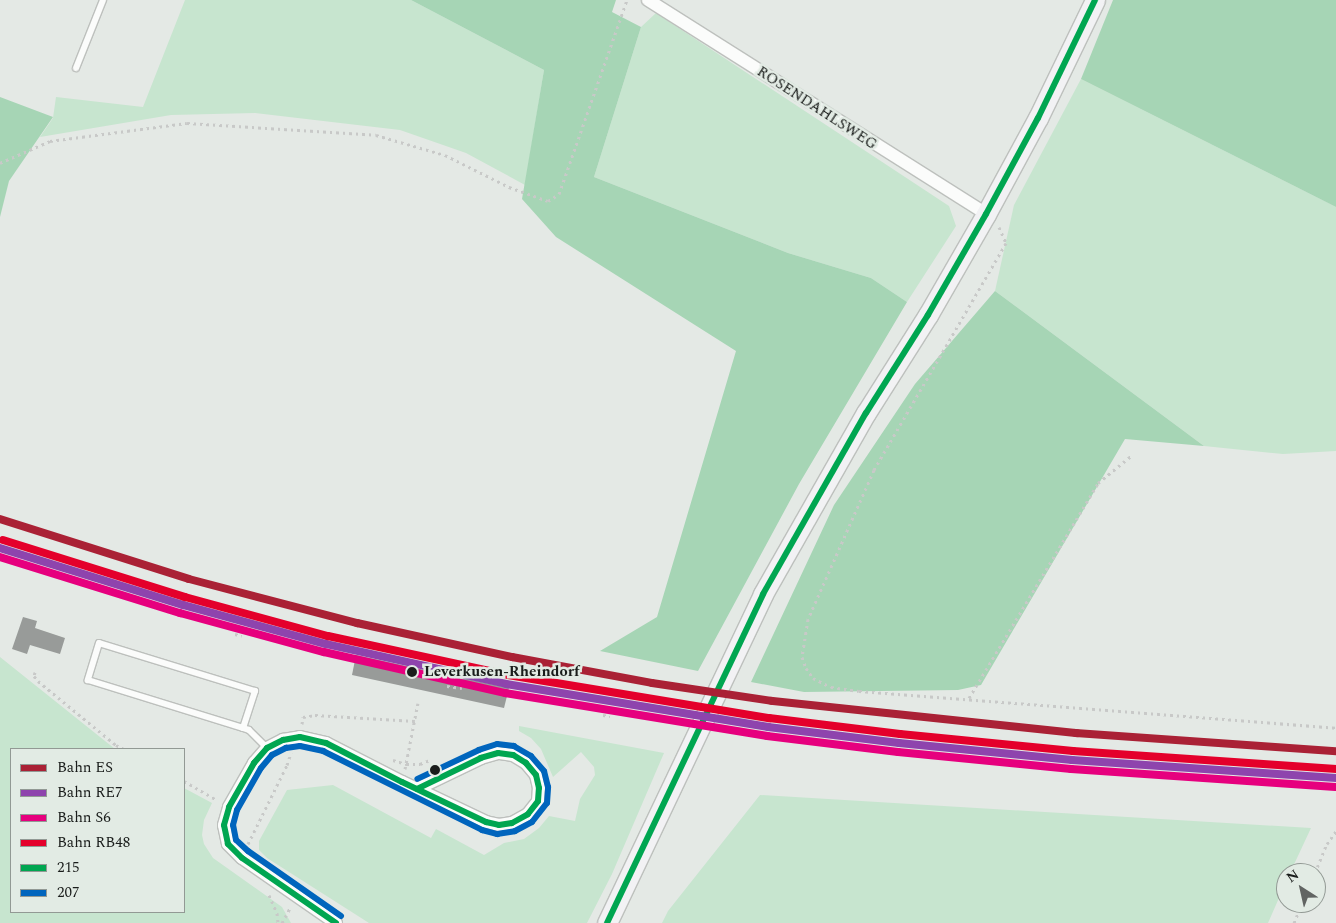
<!DOCTYPE html>
<style>
body{margin:0}
#map{position:relative;width:1336px;height:923px;overflow:hidden;background:#e4e9e5;font-family:Spectral,serif}
div>[style]{position:absolute}
.green>*{inset:0;background:#c7e5cf}
.forest>*{inset:0;background:#a6d5b5}
.building>*{inset:0;background:#989b99}
.path>*{height:3px;margin-top:-1.5px;transform-origin:0;background:repeating-linear-gradient(90deg,#c8c9c8 0 2.5px,transparent 0 6.5px)}
.roads{filter:drop-shadow(1px 0 #bdc0bd) drop-shadow(-1px 0 #bdc0bd) drop-shadow(0 1px #bdc0bd) drop-shadow(0 -1px #bdc0bd)}
.service>*{height:6px;margin:-3px;padding:0 3px;transform-origin:3px;border-radius:3px;background:#fbfcfb}
.minor>*{height:12px;margin:-6px;padding:0 6px;transform-origin:6px;border-radius:6px;background:#fbfcfb}
.secondary>*{height:19px;margin:-9.5px;padding:0 9.5px;transform-origin:9.5px;border-radius:9.5px;background:#f2f2f4}
.bus-1>*{height:6px;margin:-3px;padding:0 3px;transform-origin:3px;border-radius:3px;background:#00a651}
.bus-2>*{height:6px;margin:-3px;padding:0 3px;transform-origin:3px;border-radius:3px;background:#0065bd}
.rail-1>*{height:8px;margin:-4px;padding:0 4px;transform-origin:4px;border-radius:4px;background:#aa2135}
.rail-2>*{height:8px;margin:-4px;padding:0 4px;transform-origin:4px;border-radius:4px;background:#8e44ad}
.rail-3>*{height:8px;margin:-4px;padding:0 4px;transform-origin:4px;border-radius:4px;background:#e6007e}
.rail-4>*{height:8px;margin:-4px;padding:0 4px;transform-origin:4px;border-radius:4px;background:#e4002b}
.dots>*{width:14px;height:14px;translate:-50% -50%;box-sizing:border-box;border:2px solid #e2ebe4;border-radius:50%}
span{translate:-50% -50%;white-space:nowrap;text-align:center;line-height:1.15;-webkit-text-stroke:5px #e2ebe4;paint-order:stroke}
.street-label{font-size:15px;color:#1a1d1b}
.stop-label{font-size:15px;color:#1a1d1b;font-weight:700}
.left{translate:0 -50%;text-align:left}
.legend{position:absolute;left:10px;top:748px;width:175px;height:165px;box-sizing:border-box;background:#e2ebe4;border:1px solid #929994;margin:0;padding:6px 9px;list-style:none;font-size:15px;color:#1a1d1b}
.legend li{display:flex;align-items:center;gap:10px;height:25px}
.legend b{width:25px;border:1px solid #929994}
.north{position:absolute;left:1276px;top:863px;width:50px;height:50px;box-sizing:border-box;background:#e2ebe4;border:1px solid #929994;border-radius:50%;rotate:325deg;font-size:14px;font-weight:700;line-height:20px;text-align:center;color:#1a1d1b}
.north::after{content:'';display:block;margin:auto;width:18px;height:22px;background:#616462;clip-path:polygon(50% 0,100% 100%,50% 72%,0 100%)}
</style>
<div id="map">
<div class="green">
<i style="clip-path:polygon(185px 0,411px 0,544px 70px,525px 185px,466px 153px,400px 130px,255px 113px,171px 115px,40px 137px,53px 118px,56px 97px,143px 107px)"></i>
<i style="clip-path:polygon(656px 13px,949px 206px,956px 226px,907px 302px,871px 278px,788px 253px,594px 177px,641px 27px)"></i>
<i style="clip-path:polygon(1081px 79px,1336px 207px,1336px 451px,1283px 454px,1204px 446px,995px 291px,1014px 205px)"></i>
<i style="clip-path:polygon(0 657px,115px 749px,11px 749px,11px 912px,184px 912px,184px 788px,212px 803px,204px 820px,202px 835px,204px 844px,213px 858px,282px 907px,291px 923px,0 923px)"></i>
<i style="clip-path:polygon(519px 726px,664px 753px,612px 874px,587px 923px,369px 923px,267px 858px,259px 850px,259px 841px,287px 790px,333px 785px,431px 838px,436px 829px,484px 855px,504px 843px,524px 839px,539px 828px,549px 816px,575px 821px,580px 799px,595px 775px,594px 767px,581px 752px,553px 777px,541px 749px,531px 738px,519px 731px)"></i>
<i style="clip-path:polygon(760px 795px,1311px 828px,1290px 873px,1286px 873px,1286px 882px,1268px 923px,662px 923px,668px 911px)"></i>
</div>
<div class="forest">
<i style="clip-path:polygon(411px 0,616px 0,612px 12px,641px 27px,594px 177px,788px 253px,871px 278px,907px 302px,799px 484px,698px 671px,600px 651px,657px 617px,736px 351px,556px 237px,522px 199px,544px 70px)"></i>
<i style="clip-path:polygon(1113px 0,1336px 0,1336px 207px,1081px 79px)"></i>
<i style="clip-path:polygon(0 97px,53px 117px,9px 181px,0 217px)"></i>
<i style="clip-path:polygon(995px 291px,1204px 446px,1125px 439px,981px 685px,958px 690px,804px 692px,751px 682px,834px 505px,915px 384px)"></i>
</div>
<div class="building">
<i style="clip-path:polygon(23px 617px,37px 621px,35px 628px,65px 638px,60px 654px,30px 645px,27px 654px,12px 649px)"></i>
<i style="clip-path:polygon(356px 655px,509px 688px,504px 708px,352px 675px)"></i>
</div>
<div class="path">
<i style="left:0;top:163px;width:55px;rotate:-23.7deg"></i>
<i style="left:50px;top:141px;width:138px;rotate:-7.5deg"></i>
<i style="left:187px;top:123px;width:189px;rotate:3.6deg"></i>
<i style="left:376px;top:135px;width:72px;rotate:16.2deg"></i>
<i style="left:445px;top:155px;width:72px;rotate:26.6deg"></i>
<i style="left:509px;top:187px;width:41px;rotate:19.7deg"></i>
<i style="left:548px;top:201px;width:13px;rotate:-32deg"></i>
<i style="left:559px;top:194px;width:206px;rotate:-70.7deg"></i>
<i style="left:999px;top:227px;width:17px;rotate:66deg"></i>
<i style="left:1006px;top:243px;width:263px;rotate:120.2deg"></i>
<i style="left:874px;top:470px;width:163px;rotate:113.9deg"></i>
<i style="left:808px;top:619px;width:38px;rotate:99deg"></i>
<i style="left:802px;top:657px;width:12px;rotate:70deg"></i>
<i style="left:806px;top:668px;width:12px;rotate:55deg"></i>
<i style="left:813px;top:678px;width:20px;rotate:27deg"></i>
<i style="left:831px;top:687px;width:28px;rotate:8deg"></i>
<i style="left:859px;top:691px;width:478px;rotate:4.4deg"></i>
<i style="left:235px;top:634px;width:7px;rotate:16deg"></i>
<i style="left:35px;top:672px;width:4px;rotate:104deg"></i>
<i style="left:34px;top:676px;width:6px;rotate:51deg"></i>
<i style="left:38px;top:681px;width:101px;rotate:39.4deg"></i>
<i style="left:116px;top:745px;width:9px;rotate:27deg"></i>
<i style="left:447px;top:686px;width:15px;rotate:8deg"></i>
<i style="left:969px;top:698px;width:251px;rotate:-59deg"></i>
<i style="left:1098px;top:483px;width:43px;rotate:-39.3deg"></i>
<i style="left:603px;top:715px;width:7px;rotate:8deg"></i>
<i style="left:302px;top:724px;width:7px;rotate:-82deg"></i>
<i style="left:303px;top:717px;width:12px;rotate:-9deg"></i>
<i style="left:315px;top:715px;width:100px;rotate:3.4deg"></i>
<i style="left:393px;top:760px;width:14px;rotate:17deg"></i>
<i style="left:406px;top:764px;width:14px"></i>
<i style="left:420px;top:764px;width:11px;rotate:-22deg"></i>
<i style="left:405px;top:769px;width:67px;rotate:-78.9deg"></i>
<i style="left:184px;top:781px;width:38px;rotate:30deg"></i>
<i style="left:248px;top:844px;width:88px;rotate:-63.7deg"></i>
<i style="left:287px;top:765px;width:13px;rotate:-72deg"></i>
<i style="left:1315px;top:873px;width:31px;rotate:-68deg"></i>
<i style="left:1327px;top:844px;width:16px;rotate:-55deg"></i>
<i style="left:269px;top:895px;width:20px;rotate:66deg"></i>
<i style="left:277px;top:913px;width:10px;rotate:84deg"></i>
<i style="left:282px;top:923px;width:17px;rotate:-62deg"></i>
<i style="left:1294px;top:923px;width:22px;rotate:-68deg"></i>
</div>
<div class="roads">
<div class="service">
<i style="left:76px;top:68px;width:73px;rotate:-68.3deg"></i>
<i style="left:243px;top:728px;width:39px;rotate:-72deg"></i>
<i style="left:255px;top:691px;width:163px;rotate:-162.9deg"></i>
<i style="left:99px;top:643px;width:39px;rotate:107deg"></i>
<i style="left:88px;top:680px;width:162px;rotate:17.2deg"></i>
<i style="left:243px;top:728px;width:6px;rotate:18deg"></i>
<i style="left:249px;top:730px;width:25px;rotate:45deg"></i>
</div>
<div class="minor">
<i style="left:648px;top:0;width:400px;rotate:32.3deg"></i>
<i style="left:336px;top:923px;width:114px;rotate:-145.3deg"></i>
<i style="left:242px;top:858px;width:20px;rotate:-135deg"></i>
<i style="left:228px;top:844px;width:19px;rotate:-102deg"></i>
<i style="left:224px;top:825px;width:19px;rotate:-74deg"></i>
<i style="left:229px;top:807px;width:51px;rotate:-60.4deg"></i>
<i style="left:254px;top:763px;width:20px;rotate:-49deg"></i>
<i style="left:267px;top:748px;width:18px;rotate:-27deg"></i>
<i style="left:283px;top:740px;width:17px;rotate:-10deg"></i>
<i style="left:300px;top:737px;width:27px;rotate:13deg"></i>
<i style="left:326px;top:743px;width:85px;rotate:27.2deg"></i>
<i style="left:402px;top:782px;width:93px;rotate:25.5deg"></i>
<i style="left:486px;top:822px;width:13px;rotate:13deg"></i>
<i style="left:499px;top:825px;width:13px;rotate:-9deg"></i>
<i style="left:512px;top:823px;width:18px;rotate:-29deg"></i>
<i style="left:528px;top:814px;width:16px;rotate:-52deg"></i>
<i style="left:538px;top:801px;width:13px;rotate:-86deg"></i>
<i style="left:539px;top:788px;width:13px;rotate:-103deg"></i>
<i style="left:536px;top:775px;width:16px;rotate:-130deg"></i>
<i style="left:526px;top:763px;width:15px;rotate:-148deg"></i>
<i style="left:513px;top:755px;width:15px;rotate:-172deg"></i>
<i style="left:498px;top:753px;width:18px;rotate:164deg"></i>
<i style="left:481px;top:758px;width:71px;rotate:154.2deg"></i>
</div>
<div class="secondary">
<i style="left:607px;top:923px;width:364px;rotate:-64.6deg"></i>
<i style="left:763px;top:594px;width:208px;rotate:-60.4deg"></i>
<i style="left:866px;top:413px;width:116px;rotate:-57.7deg"></i>
<i style="left:928px;top:315px;width:116px;rotate:-60.1deg"></i>
<i style="left:986px;top:214px;width:109px;rotate:-61.6deg"></i>
<i style="left:1038px;top:118px;width:131px;rotate:-64.2deg"></i>
</div>
</div>
<div class="bus-1">
<i style="left:336px;top:923px;width:114px;rotate:-145.3deg"></i>
<i style="left:242px;top:858px;width:20px;rotate:-135deg"></i>
<i style="left:228px;top:844px;width:19px;rotate:-102deg"></i>
<i style="left:224px;top:825px;width:19px;rotate:-74deg"></i>
<i style="left:229px;top:807px;width:51px;rotate:-60.4deg"></i>
<i style="left:254px;top:763px;width:20px;rotate:-49deg"></i>
<i style="left:267px;top:748px;width:18px;rotate:-27deg"></i>
<i style="left:283px;top:740px;width:17px;rotate:-10deg"></i>
<i style="left:300px;top:737px;width:27px;rotate:13deg"></i>
<i style="left:326px;top:743px;width:85px;rotate:27.2deg"></i>
<i style="left:402px;top:782px;width:93px;rotate:25.5deg"></i>
<i style="left:486px;top:822px;width:13px;rotate:13deg"></i>
<i style="left:499px;top:825px;width:13px;rotate:-9deg"></i>
<i style="left:512px;top:823px;width:18px;rotate:-29deg"></i>
<i style="left:528px;top:814px;width:16px;rotate:-52deg"></i>
<i style="left:538px;top:801px;width:13px;rotate:-86deg"></i>
<i style="left:539px;top:788px;width:13px;rotate:-103deg"></i>
<i style="left:536px;top:775px;width:16px;rotate:-130deg"></i>
<i style="left:526px;top:763px;width:15px;rotate:-148deg"></i>
<i style="left:513px;top:755px;width:15px;rotate:-172deg"></i>
<i style="left:498px;top:753px;width:18px;rotate:164deg"></i>
<i style="left:481px;top:758px;width:71px;rotate:154.2deg"></i>
<i style="left:607px;top:923px;width:364px;rotate:-64.6deg"></i>
<i style="left:763px;top:594px;width:208px;rotate:-60.4deg"></i>
<i style="left:866px;top:413px;width:116px;rotate:-57.7deg"></i>
<i style="left:928px;top:315px;width:116px;rotate:-60.1deg"></i>
<i style="left:986px;top:214px;width:109px;rotate:-61.6deg"></i>
<i style="left:1038px;top:118px;width:131px;rotate:-64.2deg"></i>
</div>
<div class="bus-2">
<i style="left:341px;top:916px;width:113px;rotate:-145deg"></i>
<i style="left:248px;top:851px;width:16px;rotate:-137deg"></i>
<i style="left:236px;top:840px;width:15px;rotate:-101deg"></i>
<i style="left:233px;top:825px;width:16px;rotate:-75deg"></i>
<i style="left:237px;top:810px;width:48px;rotate:-60.3deg"></i>
<i style="left:261px;top:768px;width:17px;rotate:-50deg"></i>
<i style="left:272px;top:755px;width:16px;rotate:-27deg"></i>
<i style="left:286px;top:748px;width:14px;rotate:-8deg"></i>
<i style="left:300px;top:746px;width:24px;rotate:12deg"></i>
<i style="left:323px;top:751px;width:178px;rotate:26.4deg"></i>
<i style="left:482px;top:830px;width:16px;rotate:15deg"></i>
<i style="left:497px;top:834px;width:18px;rotate:-9deg"></i>
<i style="left:515px;top:831px;width:19px;rotate:-28deg"></i>
<i style="left:532px;top:822px;width:24px;rotate:-52deg"></i>
<i style="left:547px;top:803px;width:16px;rotate:-86deg"></i>
<i style="left:548px;top:787px;width:16px;rotate:-104deg"></i>
<i style="left:544px;top:771px;width:20px;rotate:-131deg"></i>
<i style="left:531px;top:756px;width:20px;rotate:-150deg"></i>
<i style="left:514px;top:746px;width:17px;rotate:-173deg"></i>
<i style="left:497px;top:744px;width:19px;rotate:162deg"></i>
<i style="left:479px;top:750px;width:68px;rotate:154.9deg"></i>
</div>
<div class="rail-1">
<i style="left:0;top:519px;width:198px;rotate:17.6deg"></i>
<i style="left:189px;top:579px;width:174px;rotate:14.7deg"></i>
<i style="left:357px;top:623px;width:159px;rotate:12.4deg"></i>
<i style="left:512px;top:657px;width:142px;rotate:10.5deg"></i>
<i style="left:652px;top:683px;width:121px;rotate:8.5deg"></i>
<i style="left:772px;top:701px;width:306px;rotate:6deg"></i>
<i style="left:1076px;top:733px;width:261px;rotate:4deg"></i>
</div>
<div class="rail-2">
<i style="left:0;top:548px;width:192px;rotate:17.3deg"></i>
<i style="left:183px;top:605px;width:148px;rotate:15.3deg"></i>
<i style="left:326px;top:644px;width:184px;rotate:12.5deg"></i>
<i style="left:506px;top:684px;width:266px;rotate:9.3deg"></i>
<i style="left:768px;top:727px;width:132px;rotate:7deg"></i>
<i style="left:899px;top:743px;width:174px;rotate:5.6deg"></i>
<i style="left:1072px;top:760px;width:265px;rotate:3.9deg"></i>
</div>
<div class="rail-3">
<i style="left:0;top:557px;width:189px;rotate:17.3deg"></i>
<i style="left:180px;top:613px;width:149px;rotate:15.2deg"></i>
<i style="left:324px;top:652px;width:186px;rotate:12.8deg"></i>
<i style="left:505px;top:693px;width:266px;rotate:9.3deg"></i>
<i style="left:767px;top:736px;width:132px;rotate:7deg"></i>
<i style="left:898px;top:752px;width:174px;rotate:5.6deg"></i>
<i style="left:1071px;top:769px;width:265px;rotate:3.9deg"></i>
</div>
<div class="rail-4">
<i style="left:3px;top:540px;width:191px;rotate:17.4deg"></i>
<i style="left:185px;top:597px;width:148px;rotate:15.3deg"></i>
<i style="left:328px;top:636px;width:184px;rotate:12.2deg"></i>
<i style="left:508px;top:675px;width:265px;rotate:9.4deg"></i>
<i style="left:769px;top:718px;width:132px;rotate:7deg"></i>
<i style="left:900px;top:734px;width:174px;rotate:5.6deg"></i>
<i style="left:1073px;top:751px;width:264px;rotate:3.9deg"></i>
</div>
<div class="dots">
<i style="left:412px;top:672px;background:#1a1d1b"></i>
<i style="left:435px;top:770px;background:#1a1d1b"></i>
</div>
<div class="street-label">
<span style="left:817px;top:108px;rotate:33deg">ROSENDAHLSWEG</span>
</div>
<div class="stop-label">
<span class="left" style="left:424px;top:672px">Leverkusen-Rheindorf</span>
</div>
<ul class="legend">
<li><b style="height:6px;background:#aa2135"></b>Bahn ES</li>
<li><b style="height:6px;background:#8e44ad"></b>Bahn RE7</li>
<li><b style="height:6px;background:#e6007e"></b>Bahn S6</li>
<li><b style="height:6px;background:#e4002b"></b>Bahn RB48</li>
<li><b style="height:6px;background:#00a651"></b>215</li>
<li><b style="height:6px;background:#0065bd"></b>207</li>
</ul>
<div class="north">N</div>
</div>
